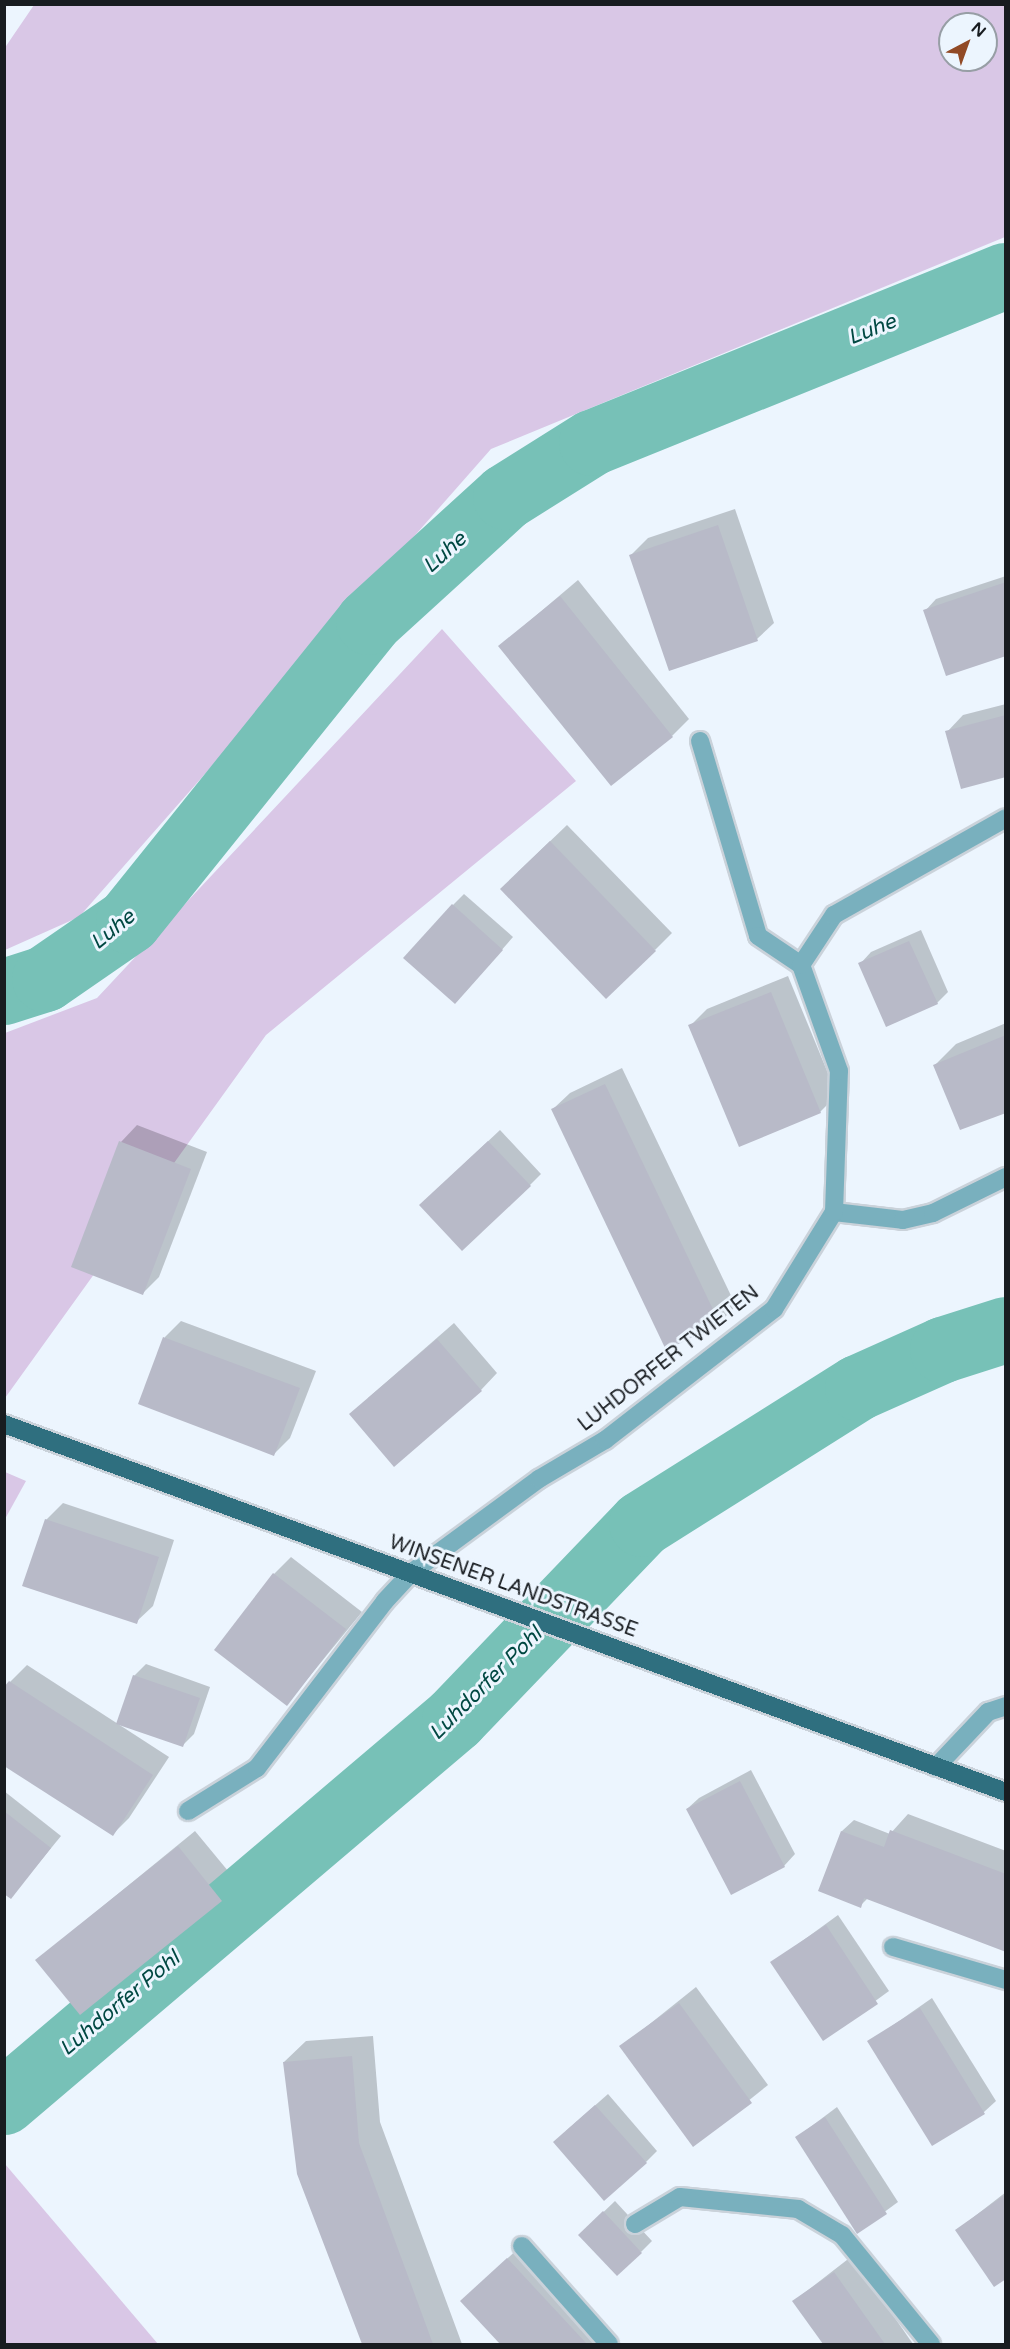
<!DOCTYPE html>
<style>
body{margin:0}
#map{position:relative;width:1010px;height:2349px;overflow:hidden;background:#ecf5fe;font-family:"Varela Round",sans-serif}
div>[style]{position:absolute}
.green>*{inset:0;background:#d9c7e6}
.shadow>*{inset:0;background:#0003}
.river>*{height:66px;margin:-33px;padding:0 33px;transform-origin:33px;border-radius:33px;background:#77c1b7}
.building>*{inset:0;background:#b8bac8}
.roads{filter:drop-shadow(2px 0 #cad2da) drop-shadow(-2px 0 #cad2da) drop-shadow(0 2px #cad2da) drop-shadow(0 -2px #cad2da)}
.minor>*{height:18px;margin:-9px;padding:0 9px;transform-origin:9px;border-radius:9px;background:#79b0be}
.major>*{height:18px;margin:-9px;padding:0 9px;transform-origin:9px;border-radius:9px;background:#2f6f7f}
span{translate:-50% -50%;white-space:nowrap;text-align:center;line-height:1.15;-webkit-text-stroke:6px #ecf5fe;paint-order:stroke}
.street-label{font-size:20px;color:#181c20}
.water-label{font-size:21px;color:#004842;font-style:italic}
.frame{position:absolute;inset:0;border:6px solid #181c20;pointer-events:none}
.north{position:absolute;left:938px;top:12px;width:60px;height:60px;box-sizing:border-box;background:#ecf5fe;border:2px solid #979ea5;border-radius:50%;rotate:41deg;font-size:16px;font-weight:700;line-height:24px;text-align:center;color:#181c20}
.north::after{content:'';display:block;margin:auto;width:21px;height:27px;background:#914a26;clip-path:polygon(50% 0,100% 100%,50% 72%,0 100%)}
</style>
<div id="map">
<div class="green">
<i style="clip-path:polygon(evenodd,34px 5px,1005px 5px,1005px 237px,491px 449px,79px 917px,5px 950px,4px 49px,34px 5px,950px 24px,986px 24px,986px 60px,950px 60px,950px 24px)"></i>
<i style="clip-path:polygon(442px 629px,576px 781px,266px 1035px,5px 1398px,5px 1033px,97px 998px)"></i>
<i style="clip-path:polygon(5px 1472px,26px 1481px,5px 1519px)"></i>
<i style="clip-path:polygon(4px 2164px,5px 2164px,158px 2344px,5px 2344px)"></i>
</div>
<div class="shadow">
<i style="clip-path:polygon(735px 509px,774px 623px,757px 639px,631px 555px,648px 538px)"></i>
<i style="clip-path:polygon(1006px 576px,1006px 654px,925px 611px,936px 599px)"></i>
<i style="clip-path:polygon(578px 580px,689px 719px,672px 736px,500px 646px)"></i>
<i style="clip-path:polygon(1006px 704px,1006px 775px,947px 732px,963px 715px)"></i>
<i style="clip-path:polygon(567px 825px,672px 933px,655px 950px,518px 872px)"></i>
<i style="clip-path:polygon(464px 894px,513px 937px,466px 991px,453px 905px)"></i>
<i style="clip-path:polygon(921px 930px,948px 992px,937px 1003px,860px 964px,871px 952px)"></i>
<i style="clip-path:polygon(788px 976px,837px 1095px,820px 1112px,690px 1026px,707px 1009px)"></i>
<i style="clip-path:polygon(1006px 1023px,1006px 1111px,935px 1065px,956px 1044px)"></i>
<i style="clip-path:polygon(622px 1068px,736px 1306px,719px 1323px,553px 1109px,570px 1093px)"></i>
<i style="clip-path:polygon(137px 1125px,207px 1152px,159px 1277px,143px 1293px,121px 1142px)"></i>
<i style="clip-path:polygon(500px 1130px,541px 1174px,530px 1185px,432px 1194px)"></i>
<i style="clip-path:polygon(181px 1321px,316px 1371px,290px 1438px,274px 1454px,140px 1404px,165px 1337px)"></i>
<i style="clip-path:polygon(454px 1323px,497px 1373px,481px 1390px,368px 1398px)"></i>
<i style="clip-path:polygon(63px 1503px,174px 1540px,153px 1606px,136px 1622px,46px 1520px)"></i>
<i style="clip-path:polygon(291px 1557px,362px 1612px,287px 1704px,274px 1574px)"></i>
<i style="clip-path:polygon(146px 1664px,210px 1687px,194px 1734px,183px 1745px,134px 1676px)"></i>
<i style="clip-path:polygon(27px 1665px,169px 1757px,129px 1818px,113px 1834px,10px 1682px)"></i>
<i style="clip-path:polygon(751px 1770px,795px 1854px,784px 1866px,687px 1809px,699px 1798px)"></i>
<i style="clip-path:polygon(4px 1791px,61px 1836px,11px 1897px,4px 1892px)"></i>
<i style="clip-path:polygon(908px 1814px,1006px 1851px,1006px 1950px,868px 1898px,860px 1906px,820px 1891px,842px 1831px,854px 1820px,890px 1834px)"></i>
<i style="clip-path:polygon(195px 1831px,238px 1883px,221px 1900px,37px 1960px)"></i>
<i style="clip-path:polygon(838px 1915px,889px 1991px,823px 2039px,772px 1963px)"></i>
<i style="clip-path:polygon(696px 1987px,768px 2085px,693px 2145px,621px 2047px)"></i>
<i style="clip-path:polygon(932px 1998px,996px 2101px,984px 2112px,932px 2144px,869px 2042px)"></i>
<i style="clip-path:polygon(373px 2036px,380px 2122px,462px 2344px,363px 2344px,298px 2173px,284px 2062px,306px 2041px)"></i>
<i style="clip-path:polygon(608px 2094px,657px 2151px,646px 2162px,566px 2131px)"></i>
<i style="clip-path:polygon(837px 2107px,898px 2202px,857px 2232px,797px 2137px)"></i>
<i style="clip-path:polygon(1006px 2192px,1006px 2277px,957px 2230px)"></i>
<i style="clip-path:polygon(615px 2201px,652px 2241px,641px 2252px,591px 2224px)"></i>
<i style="clip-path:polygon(525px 2242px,606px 2331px,593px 2344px,502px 2344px,462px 2301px)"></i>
<i style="clip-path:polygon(852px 2256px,913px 2344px,825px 2344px,794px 2301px)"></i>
</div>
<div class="river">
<i style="left:4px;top:992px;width:43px;rotate:-17.6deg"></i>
<i style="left:45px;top:979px;width:102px;rotate:-34.6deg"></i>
<i style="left:129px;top:921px;width:383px;rotate:-51.2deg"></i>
<i style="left:369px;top:622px;width:185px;rotate:-42.4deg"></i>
<i style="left:506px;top:497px;width:102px;rotate:-32.1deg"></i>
<i style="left:592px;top:443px;width:446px;rotate:-22deg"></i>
<i style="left:4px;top:2102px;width:592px;rotate:-40.34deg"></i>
<i style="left:455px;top:1719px;width:270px;rotate:-46.2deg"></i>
<i style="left:642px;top:1524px;width:255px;rotate:-32.2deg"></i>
<i style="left:858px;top:1388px;width:93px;rotate:-24.1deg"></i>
<i style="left:943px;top:1350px;width:66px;rotate:-17.6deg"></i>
</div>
<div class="building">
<i style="clip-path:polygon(718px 525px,758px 641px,669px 671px,629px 555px)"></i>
<i style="clip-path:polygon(1006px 582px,1006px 656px,946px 676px,923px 610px)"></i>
<i style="clip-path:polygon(560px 596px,673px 737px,611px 786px,498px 646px)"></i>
<i style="clip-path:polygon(1006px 715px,1006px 777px,961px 789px,945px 731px)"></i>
<i style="clip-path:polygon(550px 841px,656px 951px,606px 999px,500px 889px)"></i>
<i style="clip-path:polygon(452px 904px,503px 950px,455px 1004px,403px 958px)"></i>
<i style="clip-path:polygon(909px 941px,938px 1004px,886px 1027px,858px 963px)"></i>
<i style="clip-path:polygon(771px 992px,821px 1113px,739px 1147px,688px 1025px)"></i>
<i style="clip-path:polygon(1006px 1035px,1006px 1113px,960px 1130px,933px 1065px)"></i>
<i style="clip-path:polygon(605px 1084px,720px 1324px,666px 1350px,551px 1109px)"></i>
<i style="clip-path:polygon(119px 1141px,191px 1169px,143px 1295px,71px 1267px)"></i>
<i style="clip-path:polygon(488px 1141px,531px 1186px,462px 1251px,419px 1205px)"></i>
<i style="clip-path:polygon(163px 1337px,300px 1388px,274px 1456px,138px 1404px)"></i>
<i style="clip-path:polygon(437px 1339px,482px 1391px,394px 1467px,349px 1414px)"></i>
<i style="clip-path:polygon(45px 1519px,159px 1557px,137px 1624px,22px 1586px)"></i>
<i style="clip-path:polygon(273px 1573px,346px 1629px,287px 1706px,214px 1650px)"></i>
<i style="clip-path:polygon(133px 1675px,200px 1698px,183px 1747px,116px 1724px)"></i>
<i style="clip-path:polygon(9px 1681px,153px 1775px,113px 1836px,4px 1766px,4px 1687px)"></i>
<i style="clip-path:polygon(740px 1781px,785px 1867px,731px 1895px,686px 1809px)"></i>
<i style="clip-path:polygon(4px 1811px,51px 1848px,11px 1899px,4px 1894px)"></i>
<i style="clip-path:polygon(890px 1830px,1006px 1874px,1006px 1952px,864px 1898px,861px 1908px,818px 1891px,841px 1831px,884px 1847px)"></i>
<i style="clip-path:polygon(178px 1846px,222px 1901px,80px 2015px,35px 1960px)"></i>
<i style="clip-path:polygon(826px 1925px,878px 2004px,823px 2041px,770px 1962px)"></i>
<i style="clip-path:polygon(679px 2003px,752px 2103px,693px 2147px,619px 2046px)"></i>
<i style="clip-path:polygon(920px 2008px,985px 2114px,932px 2146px,867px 2041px)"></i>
<i style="clip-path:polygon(352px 2056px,359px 2143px,433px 2344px,362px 2344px,297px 2174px,283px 2062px)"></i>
<i style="clip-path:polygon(595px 2105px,647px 2163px,604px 2201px,553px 2142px)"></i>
<i style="clip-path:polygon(825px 2117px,887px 2214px,857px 2234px,795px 2137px)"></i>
<i style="clip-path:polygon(1006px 2194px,1006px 2279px,994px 2287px,955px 2230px)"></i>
<i style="clip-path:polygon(603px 2211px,642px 2253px,617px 2276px,578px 2235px)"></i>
<i style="clip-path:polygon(507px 2258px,587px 2344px,500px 2344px,460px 2301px)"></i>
<i style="clip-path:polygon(834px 2272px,885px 2344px,823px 2344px,792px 2301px)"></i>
</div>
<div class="roads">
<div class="minor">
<i style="left:700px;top:741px;width:203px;rotate:73.4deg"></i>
<i style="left:758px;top:936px;width:52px;rotate:34deg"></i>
<i style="left:834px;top:1212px;width:69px;rotate:6.6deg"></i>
<i style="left:903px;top:1220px;width:31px;rotate:-13deg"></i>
<i style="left:933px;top:1213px;width:81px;rotate:-26.3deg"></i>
<i style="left:936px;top:1767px;width:76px;rotate:-46.6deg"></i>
<i style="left:988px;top:1712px;width:19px;rotate:-18deg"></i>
<i style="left:188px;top:1811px;width:81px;rotate:-31.9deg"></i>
<i style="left:257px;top:1768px;width:210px;rotate:-52.5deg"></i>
<i style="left:385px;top:1601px;width:38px;rotate:-47deg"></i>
<i style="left:411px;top:1573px;width:159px;rotate:-36.3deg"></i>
<i style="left:539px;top:1479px;width:77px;rotate:-30.6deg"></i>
<i style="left:605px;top:1440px;width:214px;rotate:-37.8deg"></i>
<i style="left:774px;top:1309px;width:114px;rotate:-58.3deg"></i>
<i style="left:834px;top:1212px;width:141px;rotate:-88deg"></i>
<i style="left:839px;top:1071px;width:113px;rotate:-109.7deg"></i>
<i style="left:801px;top:965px;width:60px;rotate:-56.6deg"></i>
<i style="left:834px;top:915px;width:197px;rotate:-29.4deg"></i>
<i style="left:893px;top:1947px;width:118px;rotate:16.3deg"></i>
<i style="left:635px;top:2224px;width:52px;rotate:-31deg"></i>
<i style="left:680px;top:2197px;width:119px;rotate:5.8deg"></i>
<i style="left:798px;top:2209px;width:51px;rotate:30.6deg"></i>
<i style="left:842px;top:2235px;width:141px;rotate:50.8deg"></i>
<i style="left:522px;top:2246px;width:131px;rotate:48.4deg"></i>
</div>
<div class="major">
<i style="left:4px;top:1424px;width:1067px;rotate:20.17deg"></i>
</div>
</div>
<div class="street-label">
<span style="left:669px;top:1359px;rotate:-38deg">LUHDORFER TWIETEN</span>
<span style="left:513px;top:1587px;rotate:20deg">WINSENER LANDSTRASSE</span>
</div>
<div class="water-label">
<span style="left:872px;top:330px;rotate:-22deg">Luhe</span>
<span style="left:445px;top:553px;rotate:-42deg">Luhe</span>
<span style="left:113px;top:930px;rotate:-39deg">Luhe</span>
<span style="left:486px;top:1684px;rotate:-45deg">Luhdorfer Pohl</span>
<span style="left:120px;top:2004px;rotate:-40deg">Luhdorfer Pohl</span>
</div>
<div class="frame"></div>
<div class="north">N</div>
</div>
